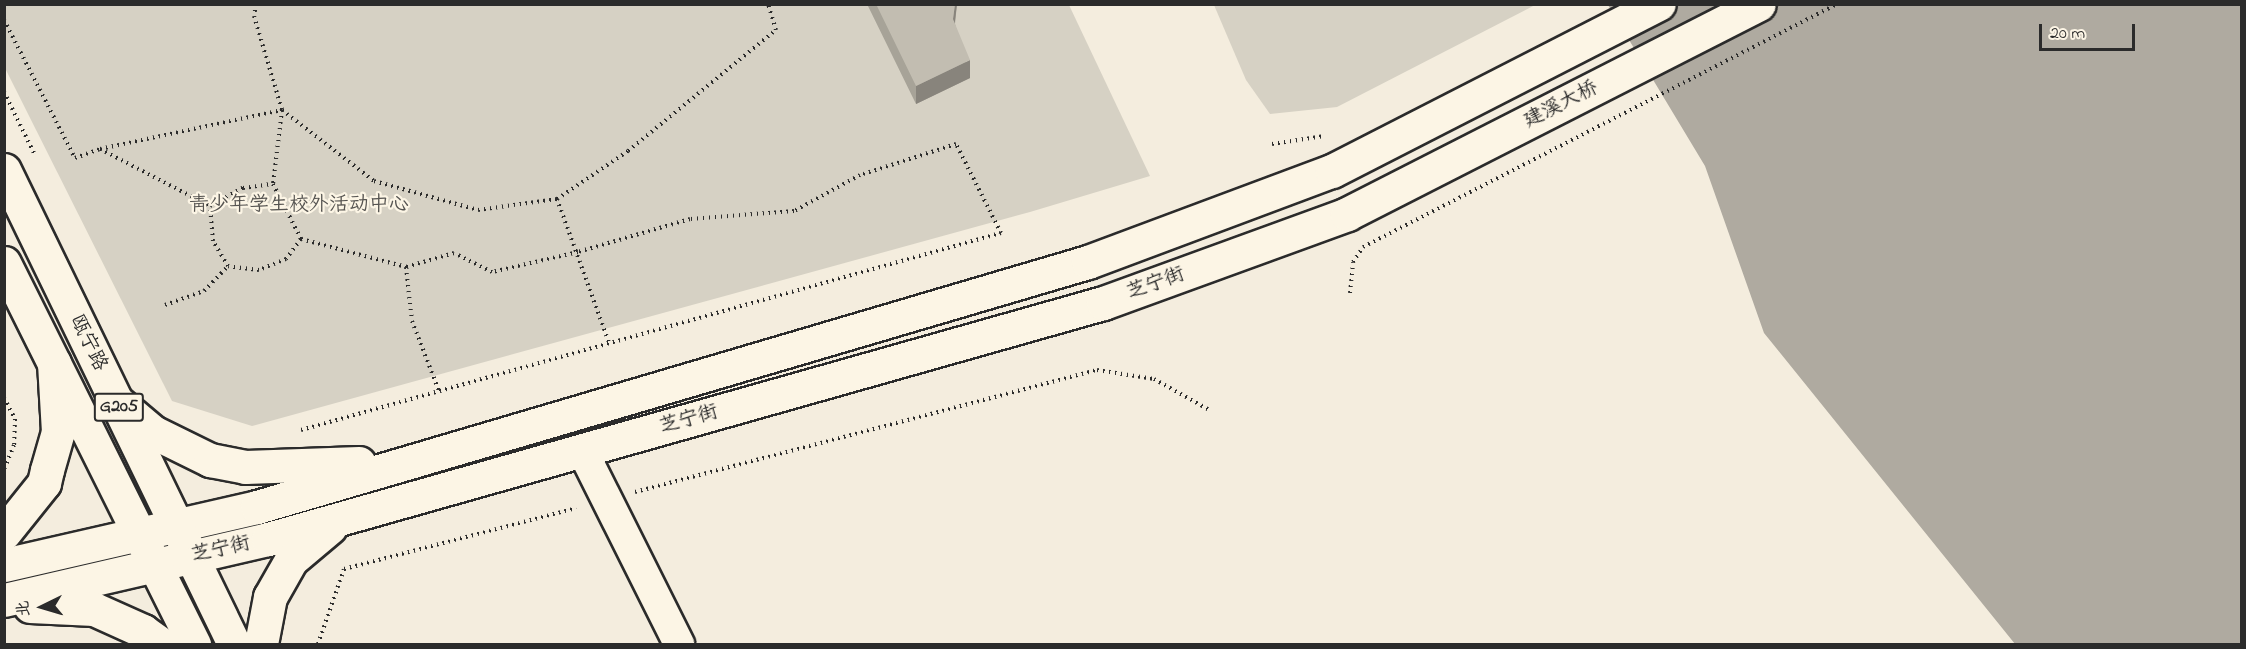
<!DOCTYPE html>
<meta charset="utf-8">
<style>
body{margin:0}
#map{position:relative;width:2246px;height:649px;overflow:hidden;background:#f4edde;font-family:"Indie Flower","LXGW WenKai TC",sans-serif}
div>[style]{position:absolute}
.green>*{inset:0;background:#d6d1c4}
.water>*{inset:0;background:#afaaa0}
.path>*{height:4px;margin-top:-2px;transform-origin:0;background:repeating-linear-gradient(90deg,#2b2b2b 0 1.5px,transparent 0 6px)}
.roads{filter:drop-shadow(2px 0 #2b2b2b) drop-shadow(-2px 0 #2b2b2b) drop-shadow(0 2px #2b2b2b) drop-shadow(0 -2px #2b2b2b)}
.street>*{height:30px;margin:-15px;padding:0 15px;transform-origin:15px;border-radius:15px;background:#fcf5e5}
.secondary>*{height:33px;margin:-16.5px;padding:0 16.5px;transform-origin:16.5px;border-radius:16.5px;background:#fcf5e5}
.highway>*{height:33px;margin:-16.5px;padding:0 16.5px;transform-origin:16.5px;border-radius:16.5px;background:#fcf5e5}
.wall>*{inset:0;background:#a7a398}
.shaded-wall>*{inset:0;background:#88847c}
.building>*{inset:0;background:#c2bdb1}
span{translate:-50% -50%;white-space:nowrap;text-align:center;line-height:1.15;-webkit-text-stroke:4.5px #fcf5e5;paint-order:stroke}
.shield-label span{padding:2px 4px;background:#fcf5e5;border:2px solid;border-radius:4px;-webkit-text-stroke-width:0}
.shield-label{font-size:18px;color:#2b2b2b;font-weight:700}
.street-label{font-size:20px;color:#2b2b2b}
.park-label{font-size:20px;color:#565451}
.frame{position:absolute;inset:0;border:6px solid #2b2b2b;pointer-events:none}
.north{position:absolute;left:12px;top:577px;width:60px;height:60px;-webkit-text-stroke:4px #fcf5e5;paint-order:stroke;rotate:265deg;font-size:16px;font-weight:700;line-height:24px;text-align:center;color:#2b2b2b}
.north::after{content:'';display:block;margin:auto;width:21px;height:27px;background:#2b2b2b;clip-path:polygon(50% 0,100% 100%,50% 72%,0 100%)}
.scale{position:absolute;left:2039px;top:24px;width:96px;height:27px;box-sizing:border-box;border:3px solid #2b2b2b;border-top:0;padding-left:8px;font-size:18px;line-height:21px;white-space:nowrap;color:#2b2b2b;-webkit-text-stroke:4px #fcf5e5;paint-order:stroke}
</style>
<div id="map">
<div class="green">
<i style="clip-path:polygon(5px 5px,1069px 5px,1150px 176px,1030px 212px,252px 426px,172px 401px,5px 68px)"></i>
<i style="clip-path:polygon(1214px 5px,1535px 5px,1337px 107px,1270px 114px,1246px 80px)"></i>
</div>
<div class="water">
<i style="clip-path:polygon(1608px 5px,2241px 5px,2241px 644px,2015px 644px,1764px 333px,1705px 166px)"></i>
</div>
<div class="path">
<i style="left:256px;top:4px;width:12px;rotate:99deg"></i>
<i style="left:254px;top:16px;width:98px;rotate:73.4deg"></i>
<i style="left:282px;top:110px;width:116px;rotate:37.7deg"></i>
<i style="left:374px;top:181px;width:108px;rotate:15.6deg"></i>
<i style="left:478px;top:210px;width:80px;rotate:-7.9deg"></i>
<i style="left:557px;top:199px;width:86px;rotate:-34.1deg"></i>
<i style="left:628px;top:151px;width:191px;rotate:-39.3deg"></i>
<i style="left:776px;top:30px;width:27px;rotate:-107deg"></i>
<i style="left:4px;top:20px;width:155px;rotate:62.8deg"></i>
<i style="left:75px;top:158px;width:27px;rotate:-20deg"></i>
<i style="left:100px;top:149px;width:124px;rotate:27.4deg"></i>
<i style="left:4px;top:92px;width:68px;rotate:63.8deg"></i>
<i style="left:1272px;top:144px;width:53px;rotate:-8.7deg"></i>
<i style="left:100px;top:149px;width:186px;rotate:-12.1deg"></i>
<i style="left:282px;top:110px;width:75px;rotate:96.9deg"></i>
<i style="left:273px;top:184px;width:62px;rotate:63deg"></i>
<i style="left:301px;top:239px;width:25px;rotate:127deg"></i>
<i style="left:286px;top:259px;width:29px;rotate:158deg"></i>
<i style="left:259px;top:270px;width:31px;rotate:-173deg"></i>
<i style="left:228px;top:266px;width:29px;rotate:-121deg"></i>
<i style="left:213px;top:241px;width:35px;rotate:-95deg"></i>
<i style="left:210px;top:206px;width:38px;rotate:-29deg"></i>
<i style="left:243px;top:188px;width:30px;rotate:-8deg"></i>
<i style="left:557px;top:199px;width:153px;rotate:70.1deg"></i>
<i style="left:301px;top:239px;width:109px;rotate:14.9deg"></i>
<i style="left:406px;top:267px;width:54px;rotate:83.7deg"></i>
<i style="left:412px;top:321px;width:75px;rotate:68.9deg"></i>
<i style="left:1350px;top:293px;width:31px;rotate:-84deg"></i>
<i style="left:1353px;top:262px;width:18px;rotate:-56deg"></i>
<i style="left:1363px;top:247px;width:533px;rotate:-27.14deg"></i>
<i style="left:165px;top:305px;width:41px;rotate:-19.7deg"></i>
<i style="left:204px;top:291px;width:35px;rotate:-46deg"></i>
<i style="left:4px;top:398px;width:24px;rotate:62deg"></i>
<i style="left:15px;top:419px;width:26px;rotate:92deg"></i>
<i style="left:14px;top:445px;width:27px;rotate:112deg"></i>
<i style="left:301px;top:430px;width:727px;rotate:-15.72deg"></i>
<i style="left:1001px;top:233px;width:100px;rotate:-116.8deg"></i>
<i style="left:956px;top:144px;width:101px;rotate:162.1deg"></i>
<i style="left:860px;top:175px;width:75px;rotate:151.4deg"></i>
<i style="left:794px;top:211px;width:104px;rotate:175.6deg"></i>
<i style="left:690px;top:219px;width:117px;rotate:163.6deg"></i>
<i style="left:578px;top:252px;width:88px;rotate:166.9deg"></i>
<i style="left:492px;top:272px;width:42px;rotate:-153.4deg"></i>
<i style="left:454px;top:253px;width:50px;rotate:163.7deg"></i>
<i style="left:635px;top:492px;width:478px;rotate:-14.8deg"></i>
<i style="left:1097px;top:370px;width:58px;rotate:9deg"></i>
<i style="left:1154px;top:379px;width:65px;rotate:29.3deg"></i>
<i style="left:318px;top:644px;width:79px;rotate:-70.9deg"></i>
<i style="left:344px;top:569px;width:240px;rotate:-14.7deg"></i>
</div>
<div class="roads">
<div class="street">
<i style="left:582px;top:450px;width:217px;rotate:63.4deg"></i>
</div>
<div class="secondary">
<i style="left:116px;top:401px;width:48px;rotate:40deg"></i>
<i style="left:153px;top:432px;width:64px;rotate:26.2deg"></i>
<i style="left:210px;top:460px;width:36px;rotate:11deg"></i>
<i style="left:245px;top:467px;width:114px;rotate:-2deg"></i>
<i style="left:4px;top:533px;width:64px;rotate:-51.3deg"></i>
<i style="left:44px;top:483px;width:13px;rotate:-77deg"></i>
<i style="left:47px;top:470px;width:40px;rotate:-74deg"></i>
<i style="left:58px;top:432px;width:69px;rotate:-93.3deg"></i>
<i style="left:4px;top:565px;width:260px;rotate:-12.9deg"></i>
<i style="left:257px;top:507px;width:866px;rotate:-16.43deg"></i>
<i style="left:1088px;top:262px;width:260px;rotate:-20.5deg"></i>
<i style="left:1332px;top:171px;width:367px;rotate:-27.1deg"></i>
<i style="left:4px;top:600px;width:271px;rotate:-13deg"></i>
<i style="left:268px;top:539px;width:868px;rotate:-15.78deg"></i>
<i style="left:1103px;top:303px;width:260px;rotate:-20deg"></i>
<i style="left:1347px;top:214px;width:462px;rotate:-27deg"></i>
<i style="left:30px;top:606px;width:64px;rotate:2.7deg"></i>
<i style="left:94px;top:609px;width:54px;rotate:24.2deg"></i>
<i style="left:143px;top:631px;width:22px;rotate:36deg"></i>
<i style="left:261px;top:644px;width:48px;rotate:-79.2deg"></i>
<i style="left:270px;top:597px;width:43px;rotate:-60.4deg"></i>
<i style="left:291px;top:560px;width:51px;rotate:-40.2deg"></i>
</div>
<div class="highway">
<i style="left:4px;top:170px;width:527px;rotate:64.12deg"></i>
<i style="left:4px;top:263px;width:426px;rotate:63.5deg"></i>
</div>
</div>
<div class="wall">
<i style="clip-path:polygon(867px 4px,957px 4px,955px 24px,970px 78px,916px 104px)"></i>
</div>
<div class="shaded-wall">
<i style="clip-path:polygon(955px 4px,957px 4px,953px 37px,953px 19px)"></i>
<i style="clip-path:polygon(970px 60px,970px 78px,916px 104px,916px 86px)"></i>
</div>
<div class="building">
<i style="clip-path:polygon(876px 4px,955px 4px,953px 19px,970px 60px,916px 86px)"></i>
</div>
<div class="shield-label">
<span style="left:119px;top:407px">G205</span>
</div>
<div class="street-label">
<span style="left:1561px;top:105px;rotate:-27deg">建溪大桥</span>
<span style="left:1156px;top:284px;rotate:-20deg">芝宁街</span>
<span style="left:88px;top:343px;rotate:64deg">瓯宁路</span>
<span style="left:689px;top:420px;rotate:-16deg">芝宁街</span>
<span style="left:221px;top:550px;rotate:-13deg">芝宁街</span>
</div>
<div class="park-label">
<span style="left:299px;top:205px">青少年学生校外活动中心</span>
</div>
<div class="frame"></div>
<div class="north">北</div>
<div class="scale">20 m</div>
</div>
